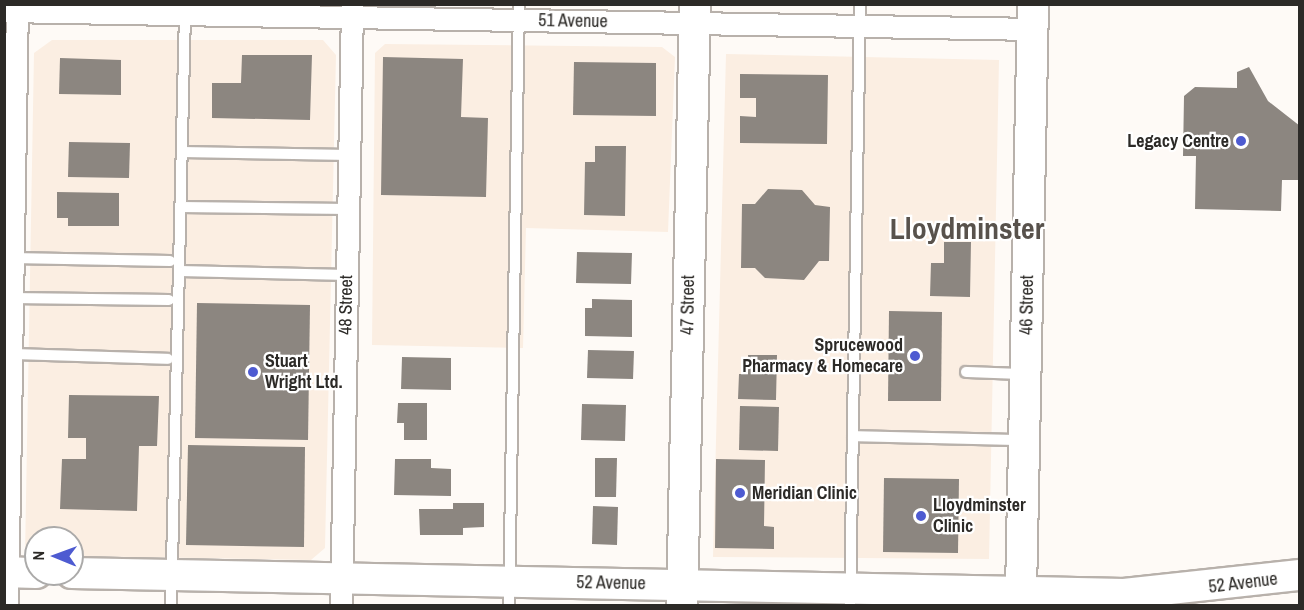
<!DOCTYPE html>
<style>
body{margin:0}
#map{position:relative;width:1304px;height:610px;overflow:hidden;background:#fefaf6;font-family:"Archivo Narrow",sans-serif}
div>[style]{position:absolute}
.built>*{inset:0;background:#fbeee2}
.building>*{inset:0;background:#8c8680}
.roads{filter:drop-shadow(2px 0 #b8b1ab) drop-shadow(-2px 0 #b8b1ab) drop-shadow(0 2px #b8b1ab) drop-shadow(0 -2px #b8b1ab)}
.lane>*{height:10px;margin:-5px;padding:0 5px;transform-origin:5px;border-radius:5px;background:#fff}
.street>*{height:21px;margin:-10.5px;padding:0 10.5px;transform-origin:10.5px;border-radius:10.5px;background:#fff}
.secondary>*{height:30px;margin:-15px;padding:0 15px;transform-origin:15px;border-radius:15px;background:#fff}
.dots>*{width:16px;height:16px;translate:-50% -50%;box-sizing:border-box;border:3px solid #fff;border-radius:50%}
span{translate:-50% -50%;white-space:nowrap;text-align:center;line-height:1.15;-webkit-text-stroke:4.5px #fff;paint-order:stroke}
.street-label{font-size:18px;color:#2c2a27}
.poi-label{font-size:18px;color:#2c2a27;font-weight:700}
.right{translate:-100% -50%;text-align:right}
.left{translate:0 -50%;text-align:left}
.town-label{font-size:30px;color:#58524c;font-weight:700}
.frame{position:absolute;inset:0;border:6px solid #2c2a27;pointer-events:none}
.north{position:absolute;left:24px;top:526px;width:60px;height:60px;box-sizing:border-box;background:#fff;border:2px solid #abaaa9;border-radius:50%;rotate:271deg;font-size:16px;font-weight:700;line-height:24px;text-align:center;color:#2c2a27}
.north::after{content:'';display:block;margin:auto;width:21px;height:27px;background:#4e5bd1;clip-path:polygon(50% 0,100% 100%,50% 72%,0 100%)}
</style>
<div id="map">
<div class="built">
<i style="clip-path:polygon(52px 40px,323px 40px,336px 55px,325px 548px,311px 560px,72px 556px,72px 538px,36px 538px,36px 556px,25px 555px,34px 53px)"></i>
<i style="clip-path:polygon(385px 44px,662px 47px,675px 57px,668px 232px,526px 228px,523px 348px,372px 345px,375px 53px)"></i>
<i style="clip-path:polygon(726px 54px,999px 60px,989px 559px,713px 557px)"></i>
</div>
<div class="building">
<i style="clip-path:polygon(242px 55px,312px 55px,310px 120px,212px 118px,212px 83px,241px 83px)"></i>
<i style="clip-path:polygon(383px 57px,463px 59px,461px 117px,488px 118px,486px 197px,381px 195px)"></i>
<i style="clip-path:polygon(60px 58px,121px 60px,121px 95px,59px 94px)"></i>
<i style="clip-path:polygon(574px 62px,656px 63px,656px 116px,573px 115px)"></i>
<i style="clip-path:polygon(1249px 67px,1268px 101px,1300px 126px,1300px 180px,1282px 180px,1281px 211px,1195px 209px,1196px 156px,1183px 156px,1184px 96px,1195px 87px,1237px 88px,1237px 72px)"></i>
<i style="clip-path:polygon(740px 74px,828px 75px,827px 144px,740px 143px,740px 116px,756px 117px,756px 98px,740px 98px)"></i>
<i style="clip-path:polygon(69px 142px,130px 143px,129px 178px,68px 177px)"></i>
<i style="clip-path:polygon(595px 146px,626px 146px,625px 216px,584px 215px,585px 162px,595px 162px)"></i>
<i style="clip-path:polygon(768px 189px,802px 190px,815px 205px,830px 207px,829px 261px,819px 261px,804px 280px,765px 278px,755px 268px,741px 268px,742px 204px,755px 204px)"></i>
<i style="clip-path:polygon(57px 192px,119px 193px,119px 226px,68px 226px,68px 218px,57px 218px)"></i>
<i style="clip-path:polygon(944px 242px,971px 242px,970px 297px,930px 296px,931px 263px,944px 263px)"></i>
<i style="clip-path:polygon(577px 252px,632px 253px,631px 284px,576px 283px)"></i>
<i style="clip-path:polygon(592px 299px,632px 300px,632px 337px,585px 336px,585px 308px,592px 308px)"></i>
<i style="clip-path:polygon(197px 303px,310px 305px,308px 440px,195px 438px)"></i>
<i style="clip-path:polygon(889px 311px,942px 312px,941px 401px,888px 401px)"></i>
<i style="clip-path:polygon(588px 350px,634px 351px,633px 379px,587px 378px)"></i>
<i style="clip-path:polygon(748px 355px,777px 355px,776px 400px,738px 399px,739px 374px,748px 374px)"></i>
<i style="clip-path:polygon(402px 357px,451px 358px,451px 390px,401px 389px)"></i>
<i style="clip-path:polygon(69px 395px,159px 396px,157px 446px,139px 446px,137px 511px,60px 509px,62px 459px,86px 459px,86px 438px,68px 438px)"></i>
<i style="clip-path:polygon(398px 403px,427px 403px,427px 440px,404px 440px,404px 423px,397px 423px)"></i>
<i style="clip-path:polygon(582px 404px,626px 405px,625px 441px,581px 440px)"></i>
<i style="clip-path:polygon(740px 406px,779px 407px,778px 451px,739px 450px)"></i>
<i style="clip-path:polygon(188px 445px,305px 447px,304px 547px,186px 545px)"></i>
<i style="clip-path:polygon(595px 458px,617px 458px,616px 497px,595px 497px)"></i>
<i style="clip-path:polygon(395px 459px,431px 459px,431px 468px,451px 469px,451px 496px,394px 495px)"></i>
<i style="clip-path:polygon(716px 459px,765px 460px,764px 526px,774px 527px,774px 549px,715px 548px)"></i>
<i style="clip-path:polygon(884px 478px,959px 479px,958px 553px,883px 552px)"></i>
<i style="clip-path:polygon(453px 503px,484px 503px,484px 527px,463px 528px,463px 535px,420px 535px,419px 509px,453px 509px)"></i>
<i style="clip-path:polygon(593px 506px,618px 507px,617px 545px,592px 544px)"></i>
</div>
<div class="roads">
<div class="lane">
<i style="left:182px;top:152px;width:167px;rotate:1deg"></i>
<i style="left:181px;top:207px;width:167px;rotate:0.7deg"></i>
<i style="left:12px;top:258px;width:158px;rotate:1.1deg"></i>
<i style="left:180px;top:271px;width:167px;rotate:1.4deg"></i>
<i style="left:12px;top:298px;width:157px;rotate:0.7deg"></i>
<i style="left:11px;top:354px;width:157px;rotate:1.8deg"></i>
<i style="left:966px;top:372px;width:56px;rotate:2deg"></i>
<i style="left:853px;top:436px;width:168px;rotate:1.4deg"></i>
<i style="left:171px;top:606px;width:594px;rotate:-88.65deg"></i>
<i style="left:509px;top:606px;width:602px;rotate:-89.05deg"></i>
<i style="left:850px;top:606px;width:602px;rotate:-89.05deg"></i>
</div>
<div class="street">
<i style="left:4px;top:11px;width:1029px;rotate:1deg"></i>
<i style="left:7px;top:606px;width:602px;rotate:-89.05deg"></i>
<i style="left:341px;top:606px;width:602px;rotate:-88.95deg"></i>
</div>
<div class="secondary">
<i style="left:4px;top:572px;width:32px;rotate:2deg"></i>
<i style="left:72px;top:573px;width:1052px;rotate:1.14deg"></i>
<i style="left:1124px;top:594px;width:177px;rotate:-6.2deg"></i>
<i style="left:1021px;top:592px;width:588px;rotate:-88.83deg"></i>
<i style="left:682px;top:606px;width:602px;rotate:-88.76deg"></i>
</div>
</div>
<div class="dots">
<i style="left:1241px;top:141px;background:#4e5bd1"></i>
<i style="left:915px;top:356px;background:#4e5bd1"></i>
<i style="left:253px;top:372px;background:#4e5bd1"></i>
<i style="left:740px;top:493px;background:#4e5bd1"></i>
<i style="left:921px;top:516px;background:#4e5bd1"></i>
</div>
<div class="street-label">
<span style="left:573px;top:21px;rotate:1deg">51 Avenue</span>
<span style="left:346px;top:305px;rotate:-89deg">48 Street</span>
<span style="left:688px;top:305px;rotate:-89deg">47 Street</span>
<span style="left:1027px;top:305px;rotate:-89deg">46 Street</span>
<span style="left:611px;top:583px;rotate:1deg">52 Avenue</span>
<span style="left:1243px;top:583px;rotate:-7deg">52 Avenue</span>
</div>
<div class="poi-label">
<span class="right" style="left:1229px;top:141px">Legacy Centre</span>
<span class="right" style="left:903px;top:356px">Sprucewood<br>Pharmacy &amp; Homecare</span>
<span class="left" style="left:265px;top:372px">Stuart<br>Wright Ltd.</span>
<span class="left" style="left:752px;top:493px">Meridian Clinic</span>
<span class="left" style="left:933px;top:516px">Lloydminster<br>Clinic</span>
</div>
<div class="town-label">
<span style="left:967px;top:228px">Lloydminster</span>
</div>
<div class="frame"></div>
<div class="north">N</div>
</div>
